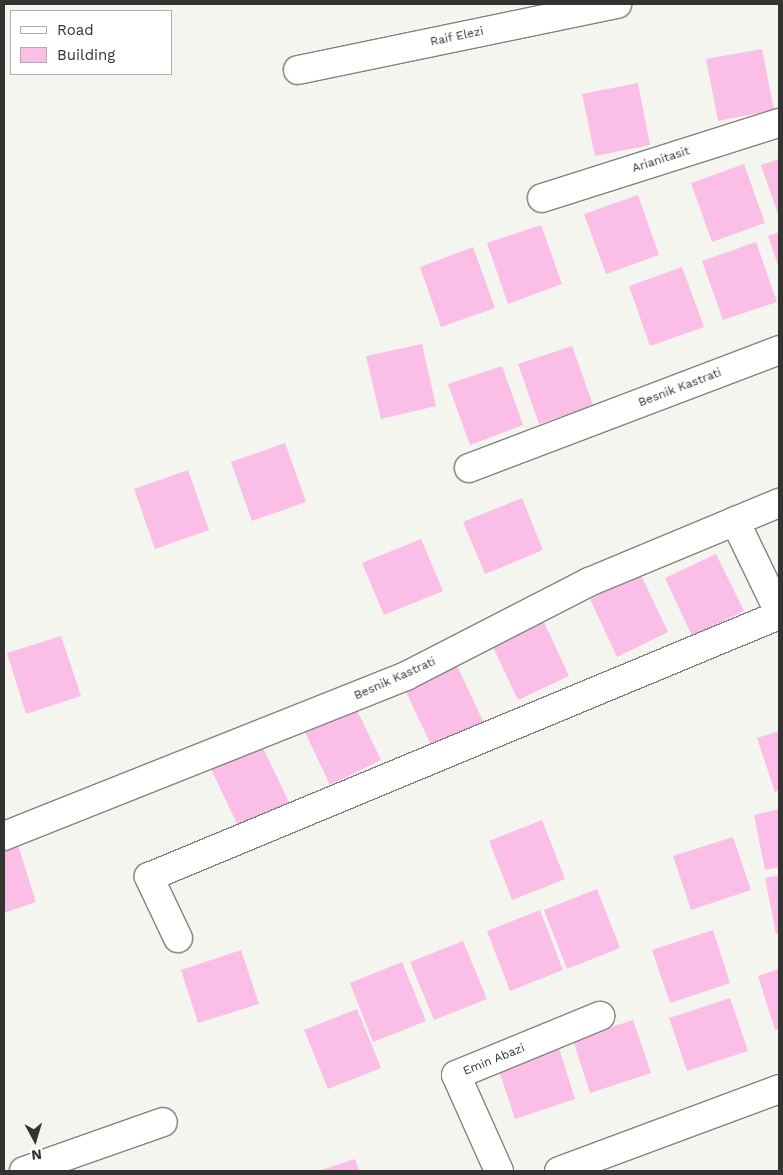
<!DOCTYPE html>
<style>
body{margin:0}
#map{position:relative;width:783px;height:1175px;overflow:hidden;background:#f4f5ef;font-family:"Work Sans",sans-serif}
div>[style]{position:absolute}
.building>*{inset:0;background:#fabee7}
.roads{filter:drop-shadow(1px 0 #83837e) drop-shadow(-1px 0 #83837e) drop-shadow(0 1px #83837e) drop-shadow(0 -1px #83837e)}
.minor>*{height:28px;margin:-14px;padding:0 14px;transform-origin:14px;border-radius:14px;background:#fff}
span{translate:-50% -50%;white-space:nowrap;text-align:center;line-height:1.15;-webkit-text-stroke:5px #fff;paint-order:stroke}
.street-label{font-size:12px;color:#333431}
.frame{position:absolute;inset:0;border:5px solid #333431;pointer-events:none}
.legend{position:absolute;left:10px;top:10px;width:162px;height:65px;box-sizing:border-box;background:#fff;border:1px solid #adaead;margin:0;padding:6px 9px;list-style:none;font-size:15px;color:#333431}
.legend li{display:flex;align-items:center;gap:10px;height:25px}
.legend b{width:25px;border:1px solid #adaead}
.north{position:absolute;left:10px;top:1115px;width:50px;height:50px;-webkit-text-stroke:4px #fff;paint-order:stroke;rotate:174deg;font-size:14px;font-weight:700;line-height:20px;text-align:center;color:#333431}
.north::after{content:'';display:block;margin:auto;width:18px;height:22px;background:#333431;clip-path:polygon(50% 0,100% 100%,50% 72%,0 100%)}
</style>
<div id="map">
<div class="building">
<i style="clip-path:polygon(762px 49px,774px 110px,718px 121px,706px 59px)"></i>
<i style="clip-path:polygon(638px 83px,650px 145px,595px 156px,582px 94px)"></i>
<i style="clip-path:polygon(779px 159px,779px 217px,761px 165px)"></i>
<i style="clip-path:polygon(744px 164px,765px 223px,712px 242px,691px 183px)"></i>
<i style="clip-path:polygon(638px 195px,659px 255px,606px 274px,584px 214px)"></i>
<i style="clip-path:polygon(541px 225px,562px 284px,508px 304px,487px 243px)"></i>
<i style="clip-path:polygon(779px 232px,779px 268px,768px 236px)"></i>
<i style="clip-path:polygon(756px 242px,777px 302px,723px 320px,702px 261px)"></i>
<i style="clip-path:polygon(473px 247px,495px 308px,441px 327px,420px 267px)"></i>
<i style="clip-path:polygon(682px 267px,704px 327px,650px 346px,629px 286px)"></i>
<i style="clip-path:polygon(422px 344px,436px 406px,381px 419px,366px 356px)"></i>
<i style="clip-path:polygon(572px 346px,593px 405px,539px 424px,518px 364px)"></i>
<i style="clip-path:polygon(502px 366px,523px 425px,470px 445px,448px 384px)"></i>
<i style="clip-path:polygon(285px 443px,306px 502px,252px 521px,231px 462px)"></i>
<i style="clip-path:polygon(188px 470px,209px 530px,155px 549px,134px 489px)"></i>
<i style="clip-path:polygon(522px 498px,543px 550px,485px 574px,463px 522px)"></i>
<i style="clip-path:polygon(421px 539px,443px 591px,384px 615px,362px 563px)"></i>
<i style="clip-path:polygon(716px 554px,744px 611px,692px 636px,665px 578px)"></i>
<i style="clip-path:polygon(641px 575px,668px 632px,617px 657px,590px 599px)"></i>
<i style="clip-path:polygon(542px 618px,569px 676px,518px 700px,491px 643px)"></i>
<i style="clip-path:polygon(61px 636px,81px 696px,26px 714px,7px 653px)"></i>
<i style="clip-path:polygon(457px 666px,484px 723px,432px 747px,405px 690px)"></i>
<i style="clip-path:polygon(354px 704px,381px 760px,330px 785px,303px 728px)"></i>
<i style="clip-path:polygon(779px 731px,779px 790px,775px 792px,757px 738px)"></i>
<i style="clip-path:polygon(261px 744px,289px 802px,238px 826px,211px 769px)"></i>
<i style="clip-path:polygon(779px 809px,779px 867px,765px 870px,754px 815px)"></i>
<i style="clip-path:polygon(542px 820px,565px 879px,512px 900px,489px 841px)"></i>
<i style="clip-path:polygon(733px 837px,751px 890px,691px 910px,673px 856px)"></i>
<i style="clip-path:polygon(17px 842px,36px 902px,4px 913px,4px 846px)"></i>
<i style="clip-path:polygon(779px 875px,779px 933px,776px 934px,765px 878px)"></i>
<i style="clip-path:polygon(597px 889px,620px 948px,567px 969px,544px 910px)"></i>
<i style="clip-path:polygon(540px 910px,563px 970px,510px 991px,487px 931px)"></i>
<i style="clip-path:polygon(713px 930px,730px 983px,670px 1003px,652px 950px)"></i>
<i style="clip-path:polygon(463px 941px,487px 999px,434px 1020px,410px 962px)"></i>
<i style="clip-path:polygon(241px 950px,259px 1004px,198px 1023px,181px 970px)"></i>
<i style="clip-path:polygon(402px 962px,426px 1021px,373px 1042px,350px 983px)"></i>
<i style="clip-path:polygon(779px 969px,779px 1029px,775px 1030px,758px 976px)"></i>
<i style="clip-path:polygon(730px 998px,748px 1051px,687px 1071px,669px 1018px)"></i>
<i style="clip-path:polygon(357px 1009px,381px 1068px,328px 1089px,304px 1030px)"></i>
<i style="clip-path:polygon(633px 1020px,651px 1073px,590px 1093px,573px 1040px)"></i>
<i style="clip-path:polygon(558px 1045px,575px 1099px,515px 1119px,497px 1065px)"></i>
<i style="clip-path:polygon(355px 1159px,359px 1171px,318px 1171px)"></i>
</div>
<div class="roads">
<div class="minor">
<i style="left:298px;top:70px;width:326px;rotate:-11.7deg"></i>
<i style="left:542px;top:198px;width:249px;rotate:-17.6deg"></i>
<i style="left:469px;top:468px;width:332px;rotate:-20.8deg"></i>
<i style="left:735px;top:521px;width:101px;rotate:64.2deg"></i>
<i style="left:4px;top:836px;width:433px;rotate:-21.7deg"></i>
<i style="left:406px;top:676px;width:206px;rotate:-27.2deg"></i>
<i style="left:589px;top:582px;width:206px;rotate:-22.6deg"></i>
<i style="left:178px;top:938px;width:68px;rotate:-115.4deg"></i>
<i style="left:149px;top:877px;width:682px;rotate:-22.58deg"></i>
<i style="left:24px;top:1171px;width:147px;rotate:-19.4deg"></i>
<i style="left:499px;top:1171px;width:105px;rotate:-114.1deg"></i>
<i style="left:456px;top:1075px;width:156px;rotate:-22.3deg"></i>
<i style="left:559px;top:1171px;width:235px;rotate:-20.4deg"></i>
</div>
</div>
<div class="street-label">
<span style="left:457px;top:37px;rotate:-12deg">Raif Elezi</span>
<span style="left:661px;top:160px;rotate:-18deg">Arianitasit</span>
<span style="left:680px;top:388px;rotate:-21deg">Besnik Kastrati</span>
<span style="left:395px;top:679px;rotate:-24deg">Besnik Kastrati</span>
<span style="left:494px;top:1060px;rotate:-22deg">Emin Abazi</span>
</div>
<div class="frame"></div>
<ul class="legend">
<li><b style="height:6px;background:#fff"></b>Road</li>
<li><b style="height:14px;background:#fabee7"></b>Building</li>
</ul>
<div class="north">N</div>
</div>
